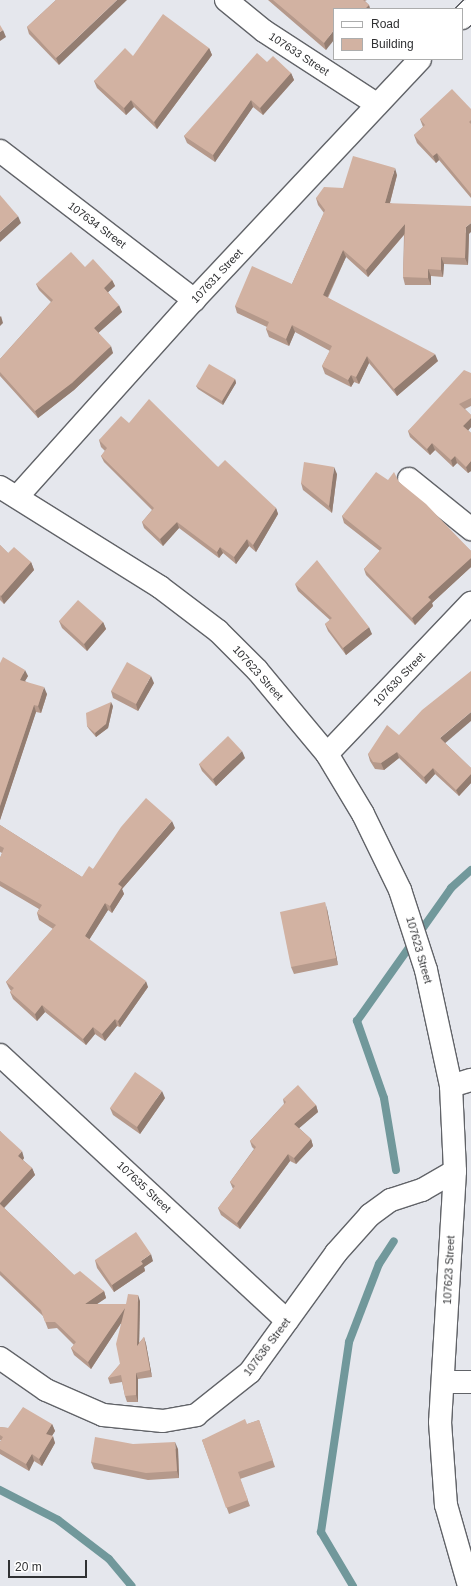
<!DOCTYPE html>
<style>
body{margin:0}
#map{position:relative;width:471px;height:1586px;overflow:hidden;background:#e5e7ed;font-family:Helvetica,sans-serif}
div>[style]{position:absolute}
.stream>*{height:8px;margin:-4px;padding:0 4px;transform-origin:4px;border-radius:4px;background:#71989b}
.roads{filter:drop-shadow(1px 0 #616368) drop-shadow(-1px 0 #616368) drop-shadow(0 1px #616368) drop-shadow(0 -1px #616368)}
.minor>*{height:22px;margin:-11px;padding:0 11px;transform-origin:11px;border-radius:11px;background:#fff}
.wall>*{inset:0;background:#b5998b}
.shaded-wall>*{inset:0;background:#937d71}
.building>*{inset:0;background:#d2b2a2}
span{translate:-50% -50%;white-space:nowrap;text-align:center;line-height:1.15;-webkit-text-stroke:3px #fff;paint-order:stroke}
.street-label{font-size:11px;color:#303133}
.legend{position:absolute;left:333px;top:8px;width:130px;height:52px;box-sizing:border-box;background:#fff;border:1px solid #acadad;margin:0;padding:5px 7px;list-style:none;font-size:12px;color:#303133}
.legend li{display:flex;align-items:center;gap:8px;height:20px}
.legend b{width:20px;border:1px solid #acadad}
.scale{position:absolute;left:8px;top:1560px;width:79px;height:18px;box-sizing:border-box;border:2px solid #303133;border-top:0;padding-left:5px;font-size:12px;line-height:14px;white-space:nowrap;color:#303133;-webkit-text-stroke:3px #fff;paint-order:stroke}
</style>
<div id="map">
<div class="stream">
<i style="left:396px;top:1170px;width:73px;rotate:-99.5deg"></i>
<i style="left:384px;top:1098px;width:82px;rotate:-109.3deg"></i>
<i style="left:357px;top:1021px;width:163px;rotate:-54.7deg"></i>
<i style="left:451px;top:888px;width:27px;rotate:-42deg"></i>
<i style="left:0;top:1490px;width:65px;rotate:27.3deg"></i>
<i style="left:58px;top:1520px;width:64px;rotate:37.4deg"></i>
<i style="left:109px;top:1559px;width:35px;rotate:50deg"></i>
<i style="left:353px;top:1586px;width:63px;rotate:-120.7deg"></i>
<i style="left:321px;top:1532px;width:192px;rotate:-81.6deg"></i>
<i style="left:349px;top:1342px;width:84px;rotate:-69deg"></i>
<i style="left:379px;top:1264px;width:27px;rotate:-57deg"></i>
</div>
<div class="roads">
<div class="minor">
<i style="left:226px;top:0;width:49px;rotate:39.2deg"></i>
<i style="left:264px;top:31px;width:132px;rotate:33deg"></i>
<i style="left:462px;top:18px;width:13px;rotate:-45deg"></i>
<i style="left:0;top:151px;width:245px;rotate:37.5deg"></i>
<i style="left:409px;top:479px;width:80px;rotate:38.9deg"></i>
<i style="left:0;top:487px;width:189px;rotate:32deg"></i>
<i style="left:160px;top:587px;width:73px;rotate:37.2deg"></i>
<i style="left:218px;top:631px;width:55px;rotate:45deg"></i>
<i style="left:257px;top:670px;width:109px;rotate:50.2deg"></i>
<i style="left:327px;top:754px;width:70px;rotate:59deg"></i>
<i style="left:363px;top:814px;width:85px;rotate:64deg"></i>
<i style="left:400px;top:890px;width:84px;rotate:72deg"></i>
<i style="left:426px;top:970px;width:119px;rotate:77.8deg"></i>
<i style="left:451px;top:1086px;width:85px;rotate:87.3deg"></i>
<i style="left:455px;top:1171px;width:251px;rotate:93.4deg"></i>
<i style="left:440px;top:1422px;width:83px;rotate:85.9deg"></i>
<i style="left:446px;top:1505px;width:84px;rotate:74.1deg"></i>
<i style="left:17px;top:497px;width:265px;rotate:-48.1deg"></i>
<i style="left:194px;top:300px;width:330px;rotate:-46.8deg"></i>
<i style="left:327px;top:754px;width:209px;rotate:-46.4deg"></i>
<i style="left:0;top:1055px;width:391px;rotate:42.8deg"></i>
<i style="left:451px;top:1086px;width:21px;rotate:-17deg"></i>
<i style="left:0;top:1358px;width:56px;rotate:34.8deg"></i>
<i style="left:46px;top:1390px;width:62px;rotate:23.7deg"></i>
<i style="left:103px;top:1415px;width:60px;rotate:5.7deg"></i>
<i style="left:163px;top:1421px;width:34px;rotate:-10deg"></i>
<i style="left:196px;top:1415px;width:69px;rotate:-38.5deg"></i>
<i style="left:250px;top:1372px;width:147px;rotate:-54.1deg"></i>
<i style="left:336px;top:1253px;width:51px;rotate:-48.2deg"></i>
<i style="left:370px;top:1215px;width:26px;rotate:-36deg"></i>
<i style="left:391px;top:1200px;width:33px;rotate:-18deg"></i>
<i style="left:422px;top:1190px;width:38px;rotate:-30deg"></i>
<i style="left:443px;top:1382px;width:28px"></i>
</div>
</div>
<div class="wall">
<i style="clip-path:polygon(56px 0,59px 65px,29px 34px,27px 27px)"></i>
<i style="clip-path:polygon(268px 0,367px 0,365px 1px,369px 5px,370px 9px,334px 9px,326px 50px)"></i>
<i style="clip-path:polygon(209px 48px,212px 55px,157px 129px,134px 107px,126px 115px,97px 88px,94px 81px,133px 56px)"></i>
<i style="clip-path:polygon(267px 62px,291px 73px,294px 80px,263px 115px,253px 107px,215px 162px,187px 143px,184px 136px)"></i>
<i style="clip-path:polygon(471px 109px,471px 198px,439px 160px,436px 163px,417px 143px,414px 135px,423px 127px,420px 119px)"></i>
<i style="clip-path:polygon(397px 175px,390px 203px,469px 234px,468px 265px,444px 264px,443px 277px,431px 276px,431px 285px,405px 285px,403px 277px,404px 235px,368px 277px,346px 257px,328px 298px,438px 361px,397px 396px,369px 363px,359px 384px,354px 382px,351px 387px,325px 374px,322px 366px,330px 351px,295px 332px,289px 346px,269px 337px,266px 329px,267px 327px,237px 313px,235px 306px,292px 284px,324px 213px,318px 205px,316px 198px,343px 188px)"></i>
<i style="clip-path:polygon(85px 267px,112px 280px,115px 286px,108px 292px,122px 312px,98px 333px,113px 353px,74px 390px,38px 418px,0 376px,0 359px,51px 302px,39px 290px,36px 284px)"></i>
<i style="clip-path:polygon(471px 373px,471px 406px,465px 409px,471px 415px,471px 427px,468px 430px,471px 433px,471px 471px,468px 473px,457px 463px,453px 467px,435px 450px,430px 455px,410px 437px,408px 431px)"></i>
<i style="clip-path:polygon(235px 379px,236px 383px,223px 405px,198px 389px,196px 386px)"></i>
<i style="clip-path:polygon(129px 423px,218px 467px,276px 508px,278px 514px,256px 552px,249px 546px,236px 564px,223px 553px,219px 558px,179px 528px,163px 546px,144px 528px,142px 522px,152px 510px,104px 462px,101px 456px,105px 451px,101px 447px,99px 440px)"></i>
<i style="clip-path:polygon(337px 474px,332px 513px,303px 490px,301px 483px)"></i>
<i style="clip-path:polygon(388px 480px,399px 482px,471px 551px,471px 567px,432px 603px,433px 606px,415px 625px,366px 575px,364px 569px,380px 551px,344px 523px,342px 516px)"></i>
<i style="clip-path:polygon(0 545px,8px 553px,31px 562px,34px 570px,4px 604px,0 600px)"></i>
<i style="clip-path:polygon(295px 584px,372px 634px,346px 655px,328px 631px,325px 624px,330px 620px,298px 591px)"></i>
<i style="clip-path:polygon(59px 621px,103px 622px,106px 629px,87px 651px,62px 628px)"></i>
<i style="clip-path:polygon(0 663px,28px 676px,25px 681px,47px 694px,41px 713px,36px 712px,0 820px)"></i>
<i style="clip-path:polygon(154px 683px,138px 711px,113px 698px,111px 691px)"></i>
<i style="clip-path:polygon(113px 706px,108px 728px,96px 737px,89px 729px,87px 726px)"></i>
<i style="clip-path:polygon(399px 735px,445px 743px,471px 768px,471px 783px,459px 796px,435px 774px,426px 784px,399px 758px,384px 770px,375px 769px,370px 761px,368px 754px)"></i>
<i style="clip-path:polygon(245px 758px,216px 786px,202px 771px,199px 764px)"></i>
<i style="clip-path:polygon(0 825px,82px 877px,93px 869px,175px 828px,122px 889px,124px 894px,112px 913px,108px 910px,89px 940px,148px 987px,120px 1027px,117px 1026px,105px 1041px,95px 1034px,86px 1045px,45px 1012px,37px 1021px,13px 999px,10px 992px,11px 991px,9px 988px,6px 982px,53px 929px,39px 920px,37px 913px,39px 909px,0 886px,0 858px,2px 853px,0 852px)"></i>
<i style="clip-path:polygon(327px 909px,338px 965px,294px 974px,291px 967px)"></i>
<i style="clip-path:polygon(165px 1098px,140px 1134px,113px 1115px,110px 1108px)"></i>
<i style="clip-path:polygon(283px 1099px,316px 1105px,318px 1112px,299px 1128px,311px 1139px,313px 1146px,296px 1164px,290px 1161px,240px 1229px,221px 1215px,218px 1208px,233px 1189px,230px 1182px,254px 1149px,252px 1147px,250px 1141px,284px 1104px)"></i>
<i style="clip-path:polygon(0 1131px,24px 1158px,23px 1160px,32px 1168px,35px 1175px,4px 1208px,74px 1275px,104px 1291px,106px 1298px,97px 1304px,126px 1304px,140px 1301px,139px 1343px,144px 1337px,146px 1344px,152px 1377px,138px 1379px,138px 1402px,127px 1402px,125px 1396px,122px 1382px,110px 1384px,108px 1378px,120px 1364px,121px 1323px,91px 1369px,74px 1355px,71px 1348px,74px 1345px,57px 1328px,48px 1329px,43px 1316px,0 1275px)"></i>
<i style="clip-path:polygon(95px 1260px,153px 1261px,144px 1267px,145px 1271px,114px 1292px,97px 1268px)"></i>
<i style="clip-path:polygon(259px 1420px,275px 1467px,240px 1479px,250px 1506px,229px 1514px,202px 1440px)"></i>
<i style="clip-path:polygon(52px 1424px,55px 1431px,52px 1436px,55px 1443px,42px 1466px,34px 1461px,29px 1471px,0 1454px,0 1442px,1px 1440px,0 1440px,0 1427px,8px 1428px)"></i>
<i style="clip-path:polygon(133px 1444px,178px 1449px,179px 1478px,148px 1480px,94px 1469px,91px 1462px)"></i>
</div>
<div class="shaded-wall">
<i style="clip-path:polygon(117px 0,127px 0,59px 65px,56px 58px)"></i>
<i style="clip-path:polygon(369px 5px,370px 9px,365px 9px)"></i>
<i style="clip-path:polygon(3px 30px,6px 37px,0 41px,0 32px)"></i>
<i style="clip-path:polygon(334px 30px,334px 40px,326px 50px,324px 43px)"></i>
<i style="clip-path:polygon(209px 48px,212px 55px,157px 129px,154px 122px)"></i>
<i style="clip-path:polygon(291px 73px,294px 80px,263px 115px,260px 108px)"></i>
<i style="clip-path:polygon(131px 100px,134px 107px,126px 115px,124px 108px)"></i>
<i style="clip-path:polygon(251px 100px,253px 107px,215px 162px,213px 155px)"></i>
<i style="clip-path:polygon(437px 153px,439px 160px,436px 163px,433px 156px)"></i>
<i style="clip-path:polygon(395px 168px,397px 175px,388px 210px,385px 203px)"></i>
<i style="clip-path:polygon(18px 216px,21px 223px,0 242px,0 232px)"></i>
<i style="clip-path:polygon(471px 223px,471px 232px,469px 234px,468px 265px,465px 258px,466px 227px)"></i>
<i style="clip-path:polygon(405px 224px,407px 231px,368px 277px,366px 270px)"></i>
<i style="clip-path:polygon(343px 250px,346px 257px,325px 302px,323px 295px)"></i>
<i style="clip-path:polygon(441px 257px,444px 264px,443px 277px,441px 270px)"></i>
<i style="clip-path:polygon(428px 269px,431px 276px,431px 285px,428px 278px)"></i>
<i style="clip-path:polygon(112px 280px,115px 286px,106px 294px,104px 288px)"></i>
<i style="clip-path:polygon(119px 305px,122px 312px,96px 335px,94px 328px)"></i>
<i style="clip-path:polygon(1px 316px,3px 323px,0 326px,0 317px)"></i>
<i style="clip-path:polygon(292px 325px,295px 332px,289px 346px,286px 339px)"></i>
<i style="clip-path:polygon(111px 346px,113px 353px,74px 390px,38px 418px,35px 411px)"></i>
<i style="clip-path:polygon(435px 354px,438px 361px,397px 396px,394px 389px)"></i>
<i style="clip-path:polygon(367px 356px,369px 363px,359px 384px,356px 377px)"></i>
<i style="clip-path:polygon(351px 375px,354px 382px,351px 387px,348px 380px)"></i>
<i style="clip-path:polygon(235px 379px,236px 383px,223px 405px,222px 401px)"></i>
<i style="clip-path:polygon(471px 418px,471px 427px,466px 433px,463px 426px)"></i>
<i style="clip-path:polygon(432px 443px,435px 450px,430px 455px,427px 449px)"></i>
<i style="clip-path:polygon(455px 456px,457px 463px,453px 467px,451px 460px)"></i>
<i style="clip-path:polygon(471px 461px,471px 471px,468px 473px,466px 467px)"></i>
<i style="clip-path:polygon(334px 467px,337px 474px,332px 513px,329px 506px)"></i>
<i style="clip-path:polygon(276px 508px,278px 514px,256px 552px,253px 545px)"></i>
<i style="clip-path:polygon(177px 522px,179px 528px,163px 546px,160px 539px)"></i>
<i style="clip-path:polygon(247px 539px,249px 546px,236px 564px,234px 557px)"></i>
<i style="clip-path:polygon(220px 547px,223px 553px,219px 558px,217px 552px)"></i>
<i style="clip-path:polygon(471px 558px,471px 567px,432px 603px,433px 606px,415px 625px,412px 618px,428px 597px)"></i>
<i style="clip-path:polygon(31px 562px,34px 570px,4px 604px,1px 596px)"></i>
<i style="clip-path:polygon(103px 622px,106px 629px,87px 651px,84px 644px)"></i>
<i style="clip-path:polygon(369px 627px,372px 634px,346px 655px,343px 648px)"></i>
<i style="clip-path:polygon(25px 670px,28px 676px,22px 686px,20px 680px)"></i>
<i style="clip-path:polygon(151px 676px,154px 683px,138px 711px,136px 704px)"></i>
<i style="clip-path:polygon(44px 687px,47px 694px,41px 713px,38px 706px)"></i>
<i style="clip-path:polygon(111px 702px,113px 706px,108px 728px,96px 737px,95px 733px)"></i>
<i style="clip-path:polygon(34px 705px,36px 712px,0 820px,0 806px)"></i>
<i style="clip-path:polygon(471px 712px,471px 721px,443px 745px,440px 738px)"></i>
<i style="clip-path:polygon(242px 751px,245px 758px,216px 786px,213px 779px)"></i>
<i style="clip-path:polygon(397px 752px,399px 758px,384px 770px,381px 763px)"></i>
<i style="clip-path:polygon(433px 768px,435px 774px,426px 784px,424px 777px)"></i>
<i style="clip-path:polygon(471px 774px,471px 783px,459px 796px,456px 790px)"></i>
<i style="clip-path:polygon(172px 821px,175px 828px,122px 889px,124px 894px,112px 913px,110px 906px,118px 884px)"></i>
<i style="clip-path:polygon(325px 902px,327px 909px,338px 965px,336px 958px)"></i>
<i style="clip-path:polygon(105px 903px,108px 910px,87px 943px,85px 936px)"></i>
<i style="clip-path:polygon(146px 981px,148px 987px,120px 1027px,118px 1021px)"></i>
<i style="clip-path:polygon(42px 1005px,45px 1012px,37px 1021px,35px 1014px)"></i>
<i style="clip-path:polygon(115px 1019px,117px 1026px,105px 1041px,102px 1034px)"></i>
<i style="clip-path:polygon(93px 1027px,95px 1034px,86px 1045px,83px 1039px)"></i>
<i style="clip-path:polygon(162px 1091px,165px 1098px,140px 1134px,137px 1127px)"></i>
<i style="clip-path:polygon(316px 1105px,318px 1112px,297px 1130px,294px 1124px)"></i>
<i style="clip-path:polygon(311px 1139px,313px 1146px,296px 1164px,294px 1158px)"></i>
<i style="clip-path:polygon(22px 1151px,24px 1158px,21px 1162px,18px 1156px)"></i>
<i style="clip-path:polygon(288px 1154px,290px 1161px,240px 1229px,237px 1223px)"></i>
<i style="clip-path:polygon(32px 1168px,35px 1175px,2px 1210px,0 1206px,0 1203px)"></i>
<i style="clip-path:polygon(151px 1254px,153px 1261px,144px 1267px,145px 1271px,114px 1292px,112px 1285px,141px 1261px)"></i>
<i style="clip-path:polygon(104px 1291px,106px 1298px,88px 1310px,85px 1304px)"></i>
<i style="clip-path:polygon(138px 1295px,140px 1301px,139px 1352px,137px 1346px)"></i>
<i style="clip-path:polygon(125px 1308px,127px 1314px,91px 1369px,88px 1362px)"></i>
<i style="clip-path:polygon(144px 1337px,146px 1344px,152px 1377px,150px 1370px)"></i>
<i style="clip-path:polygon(136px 1373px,138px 1379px,138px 1402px,136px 1395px)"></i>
<i style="clip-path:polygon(52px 1424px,55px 1431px,48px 1442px,46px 1434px)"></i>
<i style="clip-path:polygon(53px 1436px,55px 1443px,42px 1466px,39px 1459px)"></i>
<i style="clip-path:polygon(175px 1442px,178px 1449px,179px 1478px,177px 1471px)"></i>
<i style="clip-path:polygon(32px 1454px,34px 1461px,29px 1471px,26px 1464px)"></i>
</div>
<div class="building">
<i style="clip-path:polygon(56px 0,117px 0,56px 58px,27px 27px)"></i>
<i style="clip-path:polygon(273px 0,363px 0,369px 5px,365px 9px,334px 9px,334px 30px,324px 43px)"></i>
<i style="clip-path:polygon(163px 14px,209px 48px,154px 122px,131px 100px,124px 108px,94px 81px,125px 48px,133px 56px)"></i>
<i style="clip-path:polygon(0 25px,3px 30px,0 32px)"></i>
<i style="clip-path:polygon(257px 53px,267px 62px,273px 56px,291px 73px,260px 108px,251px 100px,213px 155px,184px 136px)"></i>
<i style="clip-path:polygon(452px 89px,471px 109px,471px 120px,469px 122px,471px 124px,471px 194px,437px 153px,433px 156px,414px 135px,425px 125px,420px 119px)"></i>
<i style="clip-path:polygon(353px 156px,395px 168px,385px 203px,471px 206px,471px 223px,466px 227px,465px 258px,441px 257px,441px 270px,428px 269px,428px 278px,403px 277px,405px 224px,366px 270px,343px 250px,323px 295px,435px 354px,394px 389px,367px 356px,356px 377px,351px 375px,348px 380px,322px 366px,332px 346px,292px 325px,286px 339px,266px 329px,269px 322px,235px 306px,252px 266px,292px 284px,325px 210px,316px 198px,324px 187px,343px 188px)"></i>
<i style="clip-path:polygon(0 195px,18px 216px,0 232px)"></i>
<i style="clip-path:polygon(71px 252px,85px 267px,93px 259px,112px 280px,104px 288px,119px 305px,94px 328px,111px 346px,72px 383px,35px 411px,0 372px,0 359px,53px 300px,36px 284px)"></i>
<i style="clip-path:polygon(209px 364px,235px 379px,222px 401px,196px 386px)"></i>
<i style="clip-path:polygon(464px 370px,471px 373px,471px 398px,459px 404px,471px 415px,471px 418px,463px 426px,471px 433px,471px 461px,466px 467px,455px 456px,451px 460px,432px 443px,427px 449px,408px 431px)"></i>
<i style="clip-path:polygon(149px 399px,218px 467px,225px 460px,276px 508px,253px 545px,247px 539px,234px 557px,220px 547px,217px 552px,177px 522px,160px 539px,142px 522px,154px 508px,101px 456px,107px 448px,99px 440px,121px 416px,129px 423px)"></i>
<i style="clip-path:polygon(304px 462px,334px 467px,329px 506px,301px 483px)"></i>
<i style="clip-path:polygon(376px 472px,388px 480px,394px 472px,399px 482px,426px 504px,471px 551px,471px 558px,428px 597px,431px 600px,412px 618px,364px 569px,382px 548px,342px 516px)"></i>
<i style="clip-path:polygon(0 545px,8px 553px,14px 547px,31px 562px,1px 596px,0 595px)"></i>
<i style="clip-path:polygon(317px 560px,369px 627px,343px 648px,325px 624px,332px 618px,295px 584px)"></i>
<i style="clip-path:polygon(78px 600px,103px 622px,84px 644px,59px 621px)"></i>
<i style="clip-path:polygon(3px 657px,25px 670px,20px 680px,44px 687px,38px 706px,34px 705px,0 806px,0 663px)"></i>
<i style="clip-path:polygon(127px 662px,151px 676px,136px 704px,111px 691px)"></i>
<i style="clip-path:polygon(471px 671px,471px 712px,440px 738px,471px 768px,471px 774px,456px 790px,433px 768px,424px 777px,397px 752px,381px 763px,373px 762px,368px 754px,387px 725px,399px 735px,422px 710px)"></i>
<i style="clip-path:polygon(111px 702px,106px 724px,95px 733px,87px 726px,86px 713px)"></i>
<i style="clip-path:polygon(228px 736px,242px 751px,213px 779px,199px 764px)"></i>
<i style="clip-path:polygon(146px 798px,172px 821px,118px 884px,122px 887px,110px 906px,105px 903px,85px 936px,146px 981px,118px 1021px,115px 1019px,102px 1034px,93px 1027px,83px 1039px,42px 1005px,35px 1014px,10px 992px,14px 988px,6px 982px,56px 925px,37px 913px,42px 905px,0 881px,0 858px,4px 848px,0 846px,0 825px,82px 877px,89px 866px,93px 869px,121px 827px)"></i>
<i style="clip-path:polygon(325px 902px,336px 958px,291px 967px,280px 912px)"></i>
<i style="clip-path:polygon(135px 1072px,162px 1091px,137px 1127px,110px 1108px)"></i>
<i style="clip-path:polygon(298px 1085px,316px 1105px,294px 1124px,311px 1139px,294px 1158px,288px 1154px,237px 1223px,218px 1208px,235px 1186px,230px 1182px,256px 1147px,250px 1141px,286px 1102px,283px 1099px)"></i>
<i style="clip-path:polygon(0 1131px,22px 1151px,18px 1156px,32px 1168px,0 1203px)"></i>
<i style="clip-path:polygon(0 1204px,74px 1275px,80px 1271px,104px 1291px,85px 1304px,126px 1304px,128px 1294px,138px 1295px,137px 1346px,144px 1337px,150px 1370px,136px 1373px,136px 1395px,125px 1396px,121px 1375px,108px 1378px,120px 1364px,116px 1344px,125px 1308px,88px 1362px,71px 1348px,76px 1342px,55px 1322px,45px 1322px,41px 1310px,0 1271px)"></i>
<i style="clip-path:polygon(136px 1232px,151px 1254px,141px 1261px,143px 1264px,112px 1285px,95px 1260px)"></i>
<i style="clip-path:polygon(23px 1407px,52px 1424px,46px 1434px,53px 1436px,39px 1459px,32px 1454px,26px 1464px,0 1449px,0 1442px,3px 1437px,0 1435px,0 1427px,8px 1428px)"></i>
<i style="clip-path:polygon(245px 1419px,247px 1424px,259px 1420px,273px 1460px,238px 1472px,248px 1500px,226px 1508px,202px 1440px)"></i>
<i style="clip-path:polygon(95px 1437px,133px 1444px,175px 1442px,177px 1471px,146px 1473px,91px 1462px)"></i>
</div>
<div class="street-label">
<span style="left:299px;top:54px;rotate:33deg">107633 Street</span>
<span style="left:97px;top:225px;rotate:37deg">107634 Street</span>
<span style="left:217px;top:276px;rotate:-47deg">107631 Street</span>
<span style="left:258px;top:673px;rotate:48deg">107623 Street</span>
<span style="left:399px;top:679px;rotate:-46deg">107630 Street</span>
<span style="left:419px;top:950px;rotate:74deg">107623 Street</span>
<span style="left:144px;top:1187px;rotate:43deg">107635 Street</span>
<span style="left:449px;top:1270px;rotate:-87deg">107623 Street</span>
<span style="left:267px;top:1347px;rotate:-53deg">107636 Street</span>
</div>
<ul class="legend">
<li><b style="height:5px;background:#fff"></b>Road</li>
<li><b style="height:11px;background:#d2b2a2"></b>Building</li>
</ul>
<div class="scale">20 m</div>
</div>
